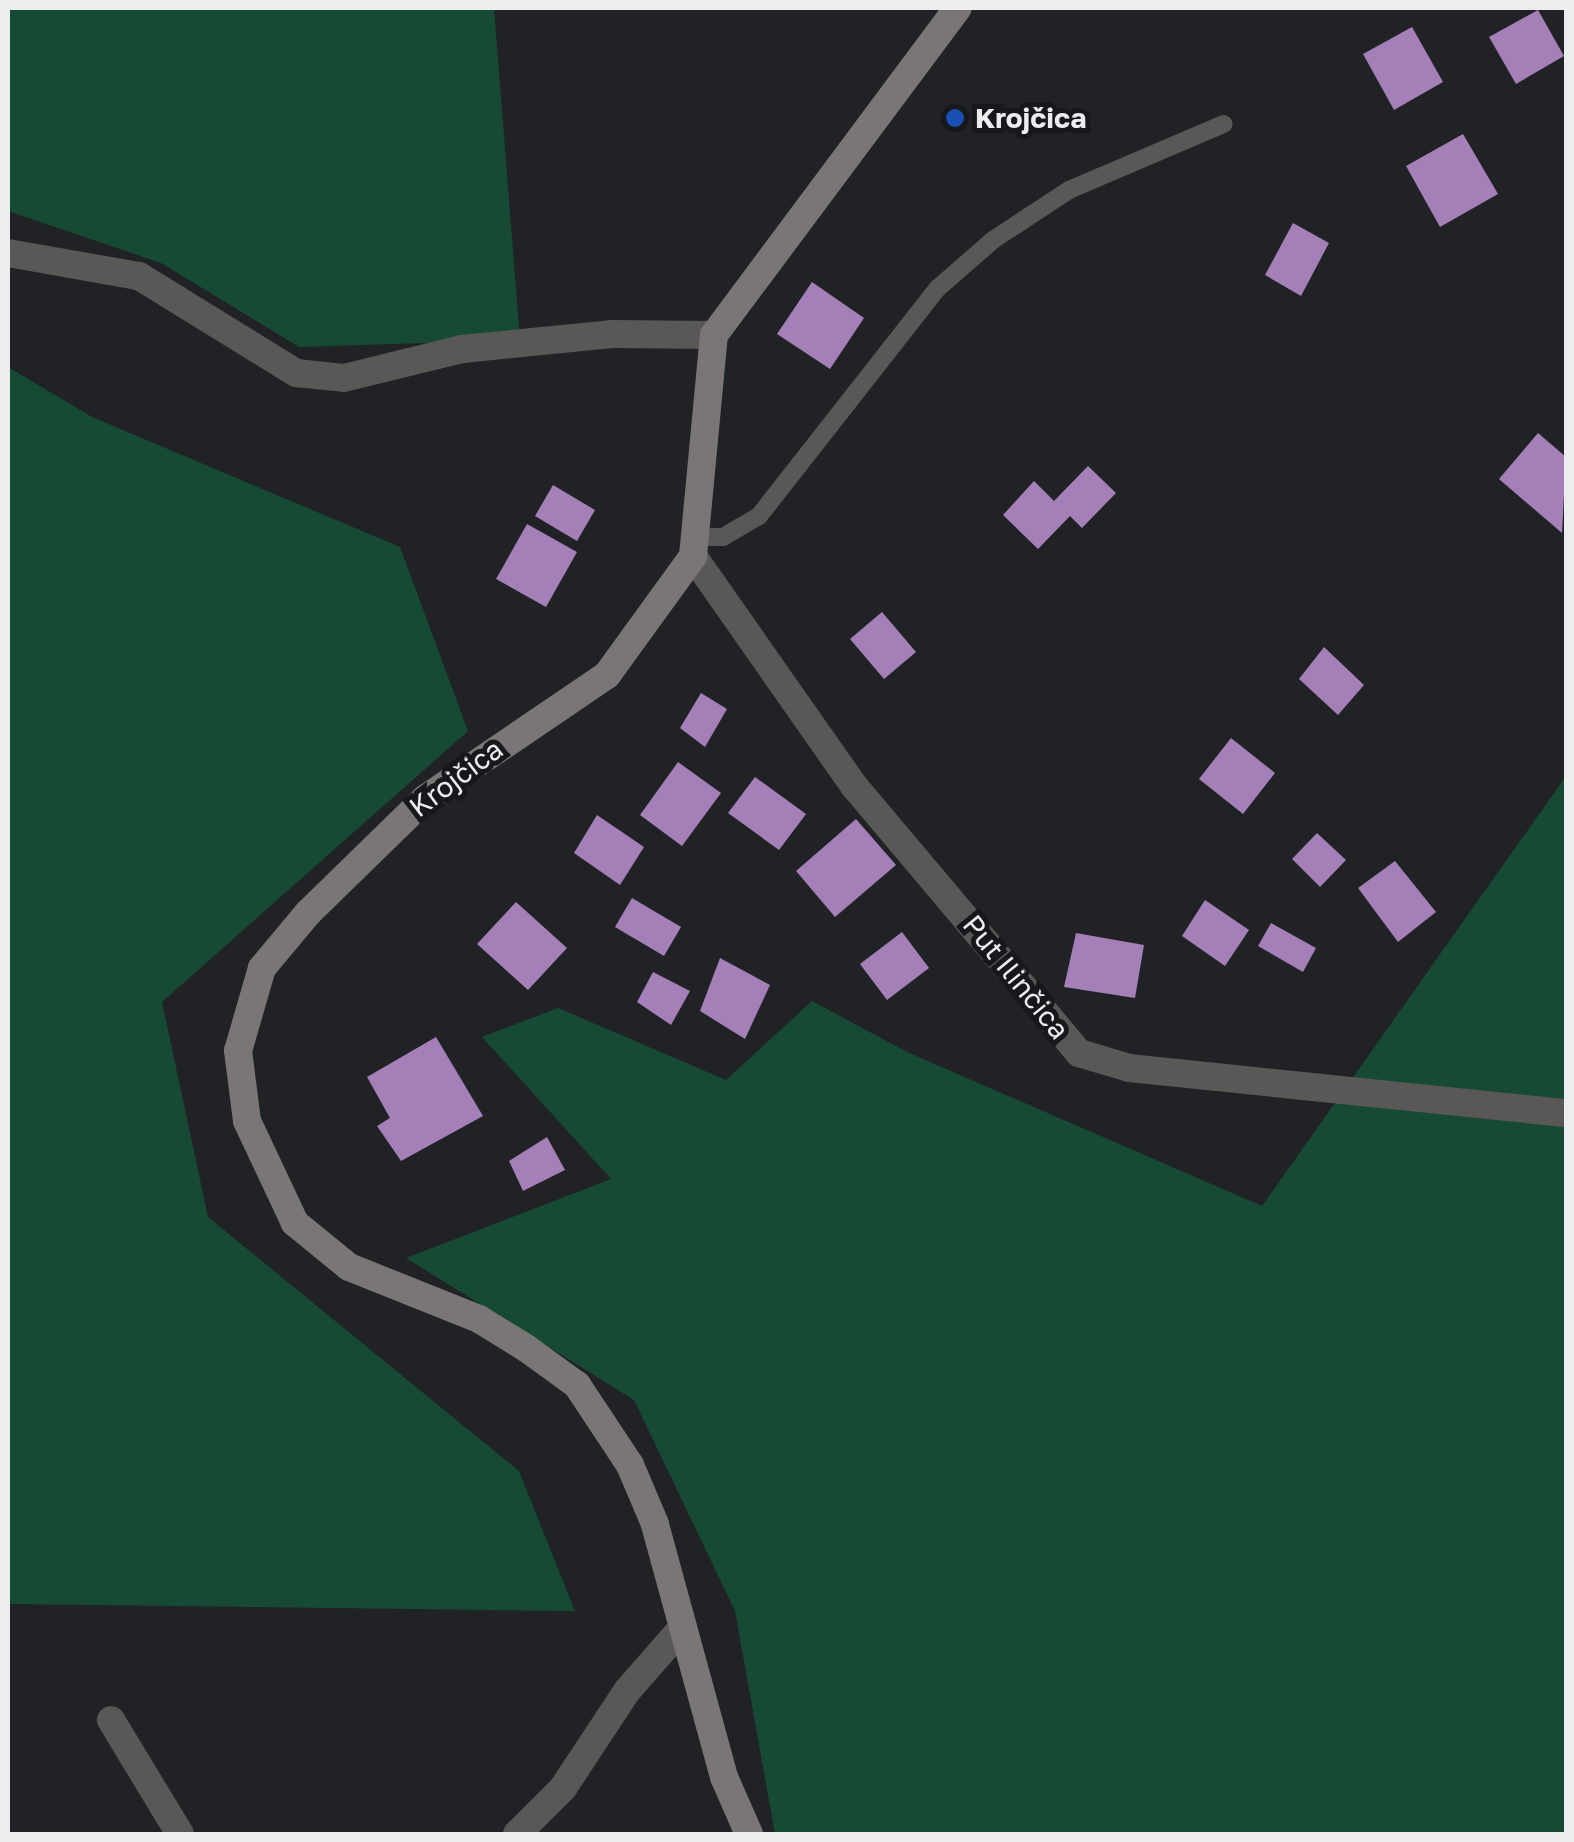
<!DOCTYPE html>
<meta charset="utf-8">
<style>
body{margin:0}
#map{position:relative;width:1574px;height:1842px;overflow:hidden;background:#202225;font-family:"Golos Text",sans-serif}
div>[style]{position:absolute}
.green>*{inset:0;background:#174a35}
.building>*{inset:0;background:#a580b8}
.service>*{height:18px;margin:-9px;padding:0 9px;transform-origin:9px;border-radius:9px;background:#595857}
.minor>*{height:28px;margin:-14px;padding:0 14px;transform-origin:14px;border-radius:14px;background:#595857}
.secondary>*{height:28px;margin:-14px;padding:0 14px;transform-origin:14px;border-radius:14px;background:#797675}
.dots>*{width:28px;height:28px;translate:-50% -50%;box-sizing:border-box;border:5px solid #17181b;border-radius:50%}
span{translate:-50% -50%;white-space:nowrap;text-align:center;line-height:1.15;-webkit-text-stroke:10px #17181b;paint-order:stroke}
.poi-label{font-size:28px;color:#ecedef;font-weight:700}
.left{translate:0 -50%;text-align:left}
.street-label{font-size:28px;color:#ecedef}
.frame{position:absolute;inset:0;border:10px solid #ecedef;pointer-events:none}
</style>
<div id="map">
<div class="green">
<i style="clip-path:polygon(8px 8px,494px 8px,520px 340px,299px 347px,161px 263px,8px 211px)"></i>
<i style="clip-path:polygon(8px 367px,92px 417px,400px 547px,468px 731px,162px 1002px,208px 1217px,519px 1471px,575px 1611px,8px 1604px)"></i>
<i style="clip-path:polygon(1566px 776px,1566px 1834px,775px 1834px,735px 1611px,634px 1400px,406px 1258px,611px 1179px,482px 1037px,558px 1008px,726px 1080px,812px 1001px,907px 1052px,1262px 1206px)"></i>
</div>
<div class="building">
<i style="clip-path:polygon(1538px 10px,1564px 56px,1516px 84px,1489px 37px)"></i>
<i style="clip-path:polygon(1412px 27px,1443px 82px,1394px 110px,1363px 54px)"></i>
<i style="clip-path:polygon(1463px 134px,1498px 194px,1440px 227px,1406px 166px)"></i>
<i style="clip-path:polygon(1293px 223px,1329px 243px,1301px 296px,1265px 275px)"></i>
<i style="clip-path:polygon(812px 282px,864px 318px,830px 369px,777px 334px)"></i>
<i style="clip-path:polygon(1538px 433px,1566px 457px,1562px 533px,1499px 479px)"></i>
<i style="clip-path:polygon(1088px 466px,1116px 493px,1082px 528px,1070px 516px,1038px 549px,1003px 515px,1034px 481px,1054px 501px)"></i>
<i style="clip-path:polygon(553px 485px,595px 510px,577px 541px,535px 516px)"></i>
<i style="clip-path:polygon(527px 524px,577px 552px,546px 607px,496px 579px)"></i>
<i style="clip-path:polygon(882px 612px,916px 652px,884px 679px,850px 639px)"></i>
<i style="clip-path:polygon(1324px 647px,1364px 685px,1338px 715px,1299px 679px)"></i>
<i style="clip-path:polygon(701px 693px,727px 709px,705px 747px,680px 728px)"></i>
<i style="clip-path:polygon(1231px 738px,1275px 773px,1243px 814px,1199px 779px)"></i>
<i style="clip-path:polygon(678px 762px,721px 793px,682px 846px,640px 815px)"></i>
<i style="clip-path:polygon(755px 777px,806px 814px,779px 850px,728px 813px)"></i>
<i style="clip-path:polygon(597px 815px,644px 847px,620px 885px,574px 853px)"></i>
<i style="clip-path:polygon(856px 819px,896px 865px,835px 917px,796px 871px)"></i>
<i style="clip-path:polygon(1317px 833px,1346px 860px,1320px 887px,1292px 859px)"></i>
<i style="clip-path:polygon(1395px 861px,1436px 912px,1398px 942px,1358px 888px)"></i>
<i style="clip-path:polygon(632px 898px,681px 927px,664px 956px,615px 927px)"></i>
<i style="clip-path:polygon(1205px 900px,1249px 930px,1225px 966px,1182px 936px)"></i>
<i style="clip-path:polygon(516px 902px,567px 948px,528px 990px,477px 944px)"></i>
<i style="clip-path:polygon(1271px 923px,1316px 948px,1303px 972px,1258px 946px)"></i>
<i style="clip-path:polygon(902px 932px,929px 968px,887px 1000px,860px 964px)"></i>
<i style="clip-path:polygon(1076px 933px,1144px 945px,1135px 998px,1064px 987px)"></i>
<i style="clip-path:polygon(720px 958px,770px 985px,745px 1039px,700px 1011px)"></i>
<i style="clip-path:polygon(653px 972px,690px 991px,671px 1025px,637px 1002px)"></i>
<i style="clip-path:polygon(436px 1037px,483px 1116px,401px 1161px,377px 1126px,390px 1118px,367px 1077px)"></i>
<i style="clip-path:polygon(547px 1137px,565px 1170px,523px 1191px,509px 1161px)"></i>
</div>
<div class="service">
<i style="left:695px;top:537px;width:28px"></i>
<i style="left:723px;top:537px;width:42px;rotate:-30.3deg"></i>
<i style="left:759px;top:516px;width:290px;rotate:-51.9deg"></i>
<i style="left:938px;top:288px;width:73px;rotate:-41.1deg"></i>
<i style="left:993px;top:240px;width:91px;rotate:-33.3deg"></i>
<i style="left:1069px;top:190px;width:168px;rotate:-23.1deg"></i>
</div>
<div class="minor">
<i style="left:8px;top:253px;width:133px;rotate:10deg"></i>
<i style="left:139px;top:276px;width:185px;rotate:31.7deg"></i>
<i style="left:296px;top:373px;width:48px;rotate:5.9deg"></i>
<i style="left:344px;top:378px;width:122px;rotate:-13.8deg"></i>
<i style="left:462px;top:349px;width:150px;rotate:-5.7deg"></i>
<i style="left:611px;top:334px;width:103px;rotate:0.6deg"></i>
<i style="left:693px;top:556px;width:282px;rotate:55deg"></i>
<i style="left:855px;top:787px;width:348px;rotate:49.9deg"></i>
<i style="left:1079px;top:1053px;width:52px;rotate:16.7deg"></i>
<i style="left:1129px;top:1068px;width:439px;rotate:5.9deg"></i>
<i style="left:111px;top:1720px;width:133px;rotate:58.8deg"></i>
<i style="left:517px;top:1834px;width:65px;rotate:-45deg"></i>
<i style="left:563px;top:1788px;width:116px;rotate:-56.6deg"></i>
<i style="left:627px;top:1691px;width:85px;rotate:-48.8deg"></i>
</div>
<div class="secondary">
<i style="left:749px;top:1834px;width:62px;rotate:-113.7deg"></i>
<i style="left:724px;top:1777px;width:262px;rotate:-105.3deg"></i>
<i style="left:655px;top:1524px;width:64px;rotate:-113deg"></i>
<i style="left:630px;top:1465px;width:96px;rotate:-123.5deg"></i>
<i style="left:577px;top:1385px;width:63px;rotate:-144deg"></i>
<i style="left:526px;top:1348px;width:55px;rotate:-148.3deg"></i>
<i style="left:479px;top:1319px;width:140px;rotate:-158.2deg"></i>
<i style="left:349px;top:1267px;width:70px;rotate:-140.8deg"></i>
<i style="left:295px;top:1223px;width:113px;rotate:-115.2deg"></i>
<i style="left:247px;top:1121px;width:71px;rotate:-97.3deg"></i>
<i style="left:238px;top:1051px;width:86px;rotate:-73.9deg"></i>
<i style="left:262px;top:968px;width:72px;rotate:-50.1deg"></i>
<i style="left:308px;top:913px;width:165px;rotate:-44.3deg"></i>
<i style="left:426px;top:798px;width:219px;rotate:-34.2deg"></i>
<i style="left:607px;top:675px;width:147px;rotate:-54.1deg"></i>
<i style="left:693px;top:556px;width:222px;rotate:-84.6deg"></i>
<i style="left:714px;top:335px;width:408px;rotate:-53.3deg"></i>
</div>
<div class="dots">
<i style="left:955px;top:118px;background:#1a4fb4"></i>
</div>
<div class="poi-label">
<span class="left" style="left:975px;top:118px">Krojčica</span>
</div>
<div class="street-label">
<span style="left:456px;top:778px;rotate:-37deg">Krojčica</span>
<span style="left:1016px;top:977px;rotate:51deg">Put Ilinčica</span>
</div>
<div class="frame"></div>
</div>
